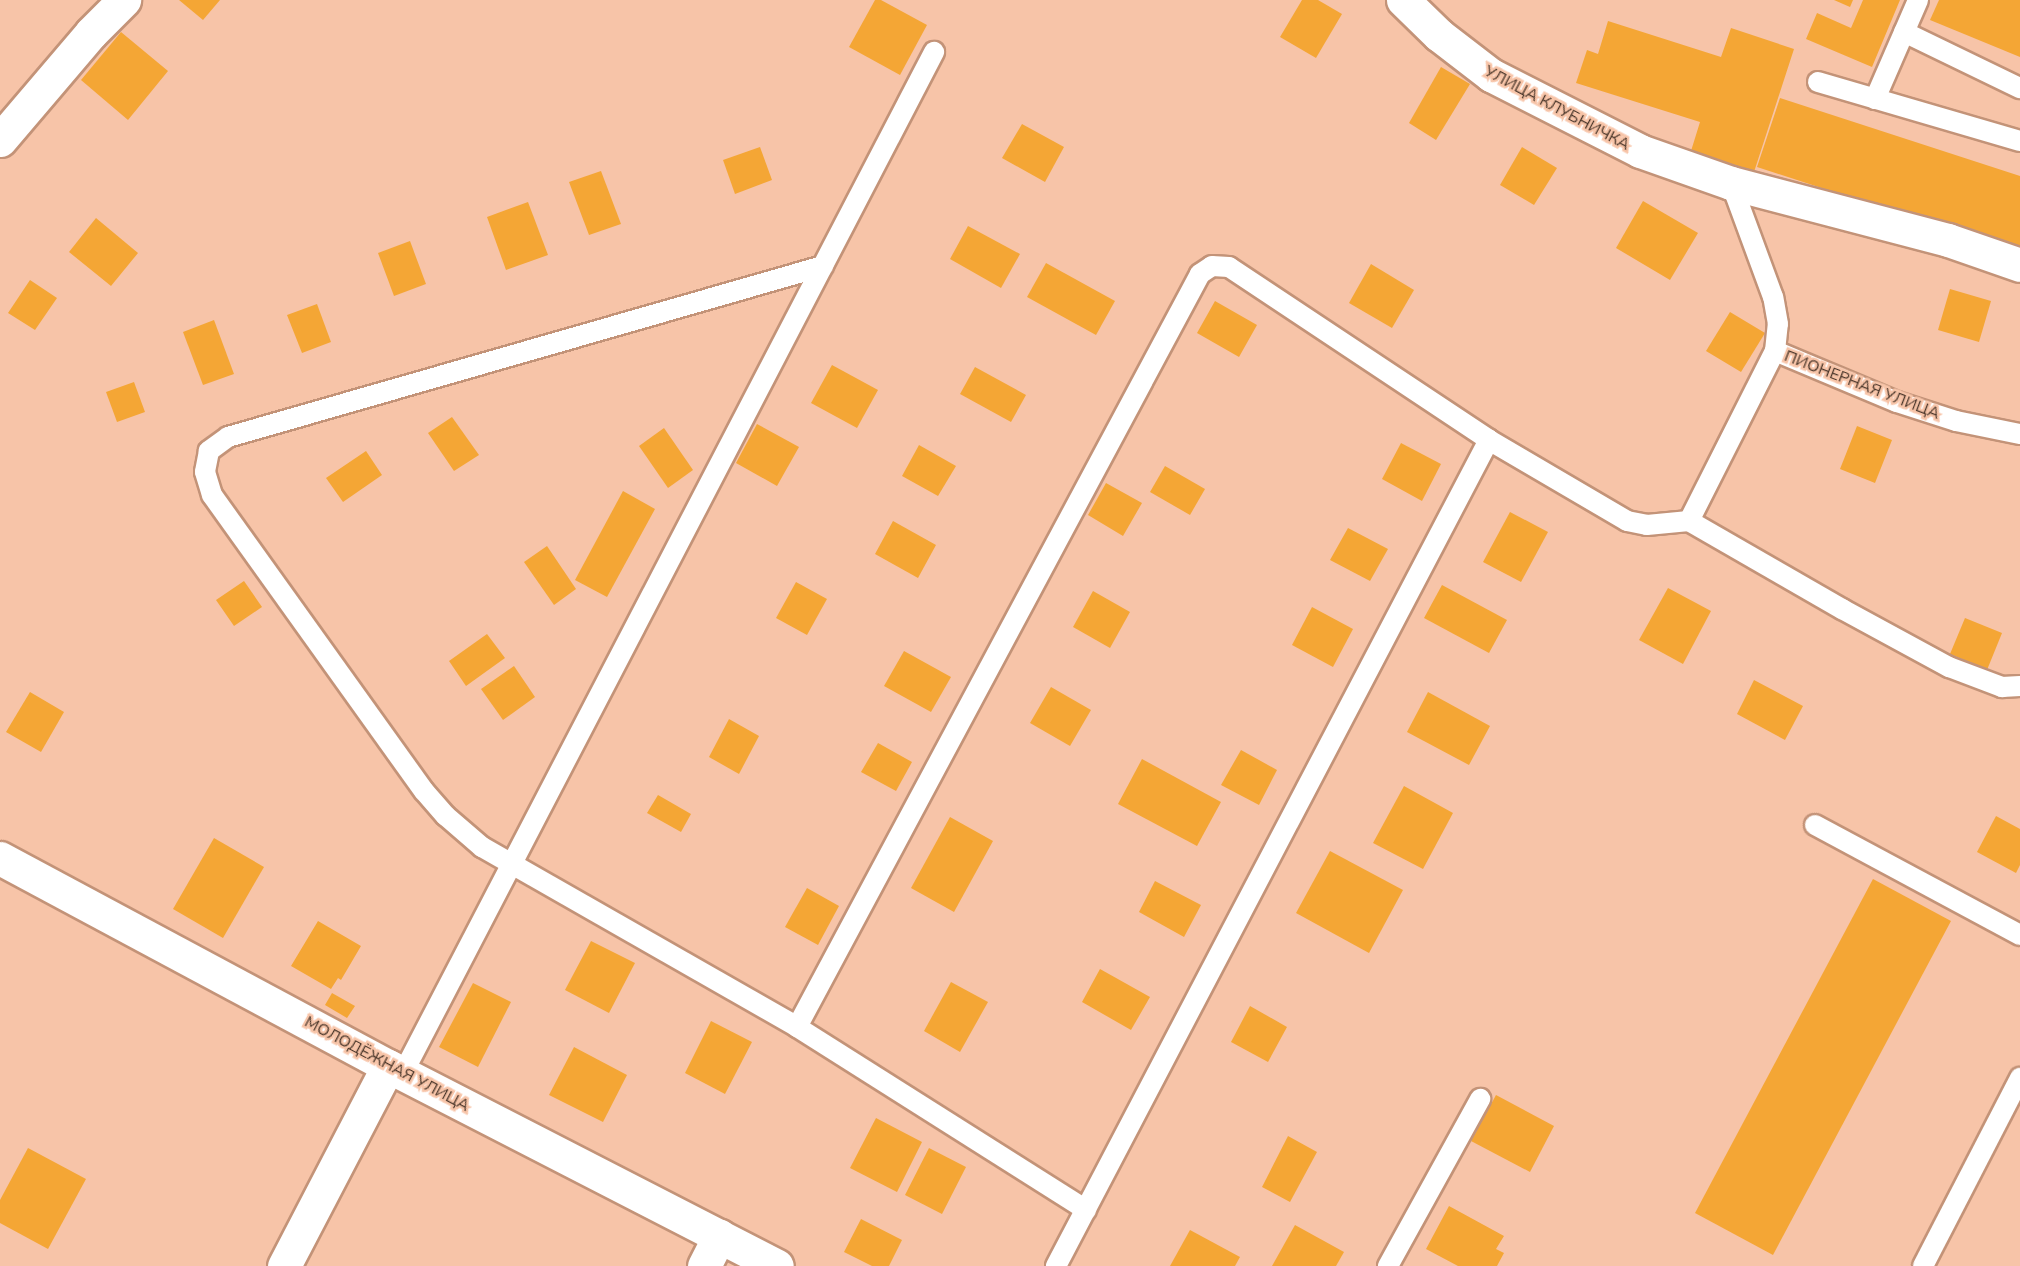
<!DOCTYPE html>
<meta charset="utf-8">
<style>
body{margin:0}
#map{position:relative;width:2020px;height:1266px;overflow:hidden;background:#f7c4a8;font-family:"Nunito Sans",sans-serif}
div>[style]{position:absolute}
.building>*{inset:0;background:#f4a635}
.roads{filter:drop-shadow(2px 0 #c39378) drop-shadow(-2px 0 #c39378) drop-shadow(0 2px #c39378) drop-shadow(0 -2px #c39378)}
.service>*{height:20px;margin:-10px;padding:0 10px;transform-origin:10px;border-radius:10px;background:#fff}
.minor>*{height:33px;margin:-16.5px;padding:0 16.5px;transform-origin:16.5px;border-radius:16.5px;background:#fff}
span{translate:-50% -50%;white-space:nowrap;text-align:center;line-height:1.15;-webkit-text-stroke:5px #f7c4a8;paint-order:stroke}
.street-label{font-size:16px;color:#4a362a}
</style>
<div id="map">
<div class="building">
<i style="clip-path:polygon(179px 0,220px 0,203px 20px)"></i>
<i style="clip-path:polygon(875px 0,881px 0,927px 25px,900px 75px,849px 47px)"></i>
<i style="clip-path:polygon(1302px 0,1318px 0,1342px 14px,1316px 58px,1280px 37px)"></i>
<i style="clip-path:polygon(1834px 0,1853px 0,1850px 7px)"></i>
<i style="clip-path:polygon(1863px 0,1900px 0,1872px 67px,1806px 39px,1817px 13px,1851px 28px)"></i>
<i style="clip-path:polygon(1939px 0,2020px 0,2020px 57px,1930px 20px)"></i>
<i style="clip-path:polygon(1608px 21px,1721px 57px,1731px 28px,1794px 49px,1754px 172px,1691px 151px,1700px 122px,1576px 83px,1587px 50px,1598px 54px)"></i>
<i style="clip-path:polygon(121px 32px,168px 71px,128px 120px,81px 80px)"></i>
<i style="clip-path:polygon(1441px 67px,1470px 84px,1436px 140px,1409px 123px)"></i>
<i style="clip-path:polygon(1780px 98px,2020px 176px,2020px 253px,1757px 167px)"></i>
<i style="clip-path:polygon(1022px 124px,1064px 147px,1045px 182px,1002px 158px)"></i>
<i style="clip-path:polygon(760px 147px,772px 180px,735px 194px,723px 160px)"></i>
<i style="clip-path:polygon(1522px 147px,1557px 168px,1534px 205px,1500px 185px)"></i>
<i style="clip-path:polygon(601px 171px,621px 224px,589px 235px,569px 182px)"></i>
<i style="clip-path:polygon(1643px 201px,1698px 233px,1670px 280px,1616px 248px)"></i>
<i style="clip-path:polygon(528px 202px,548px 255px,506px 270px,487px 217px)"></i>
<i style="clip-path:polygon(96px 218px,138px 253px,111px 286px,69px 252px)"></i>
<i style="clip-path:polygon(968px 226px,1020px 254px,1001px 288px,950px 259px)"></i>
<i style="clip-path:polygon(410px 241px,426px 284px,394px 296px,378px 253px)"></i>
<i style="clip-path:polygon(1046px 263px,1115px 301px,1096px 335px,1027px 297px)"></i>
<i style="clip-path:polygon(1371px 264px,1414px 290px,1392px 328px,1349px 303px)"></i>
<i style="clip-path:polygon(30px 280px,57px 298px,35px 330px,8px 313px)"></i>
<i style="clip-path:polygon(1950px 289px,1991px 301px,1979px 342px,1938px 330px)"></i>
<i style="clip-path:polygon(1215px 301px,1257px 325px,1239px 357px,1197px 333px)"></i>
<i style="clip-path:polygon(317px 304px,331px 342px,302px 353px,287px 315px)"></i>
<i style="clip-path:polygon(1730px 312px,1765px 333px,1741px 372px,1706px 351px)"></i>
<i style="clip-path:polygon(214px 320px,234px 374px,203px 385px,183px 332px)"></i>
<i style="clip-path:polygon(832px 365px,878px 390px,857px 428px,811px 403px)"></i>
<i style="clip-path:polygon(975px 367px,1026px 395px,1011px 422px,960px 394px)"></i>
<i style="clip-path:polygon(134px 382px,145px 412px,117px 422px,106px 392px)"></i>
<i style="clip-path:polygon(452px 417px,479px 455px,454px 471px,428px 433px)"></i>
<i style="clip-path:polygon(757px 424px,799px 447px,777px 486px,736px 463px)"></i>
<i style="clip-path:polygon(1857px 426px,1892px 440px,1875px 483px,1840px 469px)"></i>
<i style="clip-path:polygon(664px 428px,693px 470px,668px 488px,639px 446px)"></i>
<i style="clip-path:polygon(1401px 443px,1441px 464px,1422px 501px,1382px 479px)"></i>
<i style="clip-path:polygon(919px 445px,956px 466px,938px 496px,902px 476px)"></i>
<i style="clip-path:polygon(366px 451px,382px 475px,343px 502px,326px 478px)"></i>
<i style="clip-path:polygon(1165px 466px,1205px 489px,1190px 515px,1150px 492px)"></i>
<i style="clip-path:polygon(1106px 483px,1142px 503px,1123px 536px,1088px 515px)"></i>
<i style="clip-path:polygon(623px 491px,655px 509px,607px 597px,575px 580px)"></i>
<i style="clip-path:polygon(1510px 512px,1548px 532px,1521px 582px,1483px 562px)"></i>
<i style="clip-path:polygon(893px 521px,936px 545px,918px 578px,875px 554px)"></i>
<i style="clip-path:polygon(1348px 528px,1388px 549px,1370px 581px,1330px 560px)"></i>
<i style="clip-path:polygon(547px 546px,576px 589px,554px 605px,524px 562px)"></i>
<i style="clip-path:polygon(244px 581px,262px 607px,234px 626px,216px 600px)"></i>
<i style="clip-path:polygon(796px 582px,827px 599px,807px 635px,776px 618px)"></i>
<i style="clip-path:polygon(1442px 585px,1507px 620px,1489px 653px,1424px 618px)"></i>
<i style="clip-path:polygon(1668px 588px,1711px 611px,1683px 664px,1639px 640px)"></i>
<i style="clip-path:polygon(1093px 591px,1130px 612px,1110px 648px,1073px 627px)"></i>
<i style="clip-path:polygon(1312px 607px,1353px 629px,1333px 667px,1292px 645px)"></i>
<i style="clip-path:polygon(1965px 618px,2002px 633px,1987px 670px,1950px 654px)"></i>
<i style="clip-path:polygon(487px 634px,505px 658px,466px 686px,449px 661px)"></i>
<i style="clip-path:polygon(904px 651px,951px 677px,931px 712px,884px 686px)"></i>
<i style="clip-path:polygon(514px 666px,535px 697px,503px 720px,481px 689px)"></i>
<i style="clip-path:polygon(1754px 680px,1803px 706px,1785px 740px,1737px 714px)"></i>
<i style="clip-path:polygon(1051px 687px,1091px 710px,1070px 746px,1030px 723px)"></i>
<i style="clip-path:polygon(30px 692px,64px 712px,41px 752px,6px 732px)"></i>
<i style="clip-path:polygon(1428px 692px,1490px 726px,1469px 765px,1407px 732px)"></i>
<i style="clip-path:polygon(729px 719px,759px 736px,739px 774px,709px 757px)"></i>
<i style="clip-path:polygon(878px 743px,912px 762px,896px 791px,861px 772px)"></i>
<i style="clip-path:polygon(1241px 750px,1277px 770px,1259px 805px,1221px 785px)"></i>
<i style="clip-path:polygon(1142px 759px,1221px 802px,1197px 846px,1118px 804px)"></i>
<i style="clip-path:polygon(1404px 786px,1453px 813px,1423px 869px,1373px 843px)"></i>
<i style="clip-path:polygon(658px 795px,691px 814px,681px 832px,647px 813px)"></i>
<i style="clip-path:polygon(1996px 816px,2020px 829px,2020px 865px,2016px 873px,1977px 852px)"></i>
<i style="clip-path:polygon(950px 817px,993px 841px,954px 912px,911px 888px)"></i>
<i style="clip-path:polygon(214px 838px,264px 867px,223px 938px,173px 909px)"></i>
<i style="clip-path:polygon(1330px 851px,1403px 890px,1369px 953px,1296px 913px)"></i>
<i style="clip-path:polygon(1873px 879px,1951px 921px,1773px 1255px,1695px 1213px)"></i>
<i style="clip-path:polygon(1155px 881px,1201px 905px,1184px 937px,1139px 912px)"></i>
<i style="clip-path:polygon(807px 888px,839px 906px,818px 945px,785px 927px)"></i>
<i style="clip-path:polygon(318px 921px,361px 946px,341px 980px,338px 978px,331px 989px,291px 966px)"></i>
<i style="clip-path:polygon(591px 941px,635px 963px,609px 1013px,565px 990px)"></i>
<i style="clip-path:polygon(1100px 969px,1150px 997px,1131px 1030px,1082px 1002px)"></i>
<i style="clip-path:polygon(951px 982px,988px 1002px,960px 1052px,924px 1031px)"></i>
<i style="clip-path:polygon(473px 983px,511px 1002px,478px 1067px,439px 1047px)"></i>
<i style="clip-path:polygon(332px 993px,355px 1006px,347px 1018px,325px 1005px)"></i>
<i style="clip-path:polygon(1250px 1006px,1287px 1027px,1268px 1062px,1231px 1042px)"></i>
<i style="clip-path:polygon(711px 1021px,752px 1042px,725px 1094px,685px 1073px)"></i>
<i style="clip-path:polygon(574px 1047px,627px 1075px,603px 1122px,549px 1095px)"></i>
<i style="clip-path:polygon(1496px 1095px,1554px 1126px,1530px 1172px,1471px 1141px)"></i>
<i style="clip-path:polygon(876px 1118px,922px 1142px,897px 1192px,850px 1168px)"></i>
<i style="clip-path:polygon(1288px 1136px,1317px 1152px,1290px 1202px,1262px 1187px)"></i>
<i style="clip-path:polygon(28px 1148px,86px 1179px,48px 1249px,0 1223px,0 1200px)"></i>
<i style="clip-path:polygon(929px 1148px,966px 1167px,942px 1214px,905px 1195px)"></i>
<i style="clip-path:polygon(1449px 1206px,1504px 1236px,1496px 1249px,1504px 1253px,1497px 1266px,1458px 1266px,1426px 1249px)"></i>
<i style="clip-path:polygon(861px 1219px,902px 1240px,889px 1266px,872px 1266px,844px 1252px)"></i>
<i style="clip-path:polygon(1295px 1225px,1344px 1252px,1336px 1266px,1272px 1266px)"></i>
<i style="clip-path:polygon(1190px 1230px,1240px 1257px,1235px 1266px,1170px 1266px)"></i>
</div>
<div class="roads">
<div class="service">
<i style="left:1904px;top:32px;width:129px;rotate:25.8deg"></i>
<i style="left:1818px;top:82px;width:210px;rotate:16.3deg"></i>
<i style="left:1875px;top:99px;width:108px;rotate:-66.5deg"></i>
<i style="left:823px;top:266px;width:619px;rotate:163.97deg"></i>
<i style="left:228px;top:437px;width:24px;rotate:144deg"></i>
<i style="left:209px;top:451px;width:21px;rotate:101deg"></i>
<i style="left:205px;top:472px;width:24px;rotate:73deg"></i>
<i style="left:212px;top:495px;width:364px;rotate:54.4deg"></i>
<i style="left:424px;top:791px;width:33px;rotate:49deg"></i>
<i style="left:446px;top:816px;width:48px;rotate:40.7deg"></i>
<i style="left:482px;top:847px;width:363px;rotate:29.7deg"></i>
<i style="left:797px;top:1027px;width:342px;rotate:32.3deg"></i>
<i style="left:1775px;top:351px;width:132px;rotate:22.7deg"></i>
<i style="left:1897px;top:402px;width:62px;rotate:17.9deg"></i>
<i style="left:1956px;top:421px;width:65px;rotate:11.5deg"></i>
<i style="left:1689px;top:521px;width:191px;rotate:-63.2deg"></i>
<i style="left:1775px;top:351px;width:27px;rotate:-84deg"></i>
<i style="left:1778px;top:324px;width:27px;rotate:-100deg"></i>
<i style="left:1773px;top:297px;width:121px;rotate:-110.2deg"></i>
<i style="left:1815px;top:825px;width:233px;rotate:28.2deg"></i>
<i style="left:797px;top:1027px;width:854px;rotate:-61.84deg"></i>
<i style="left:1200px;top:274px;width:14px;rotate:-34deg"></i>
<i style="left:1212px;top:266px;width:17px;rotate:3deg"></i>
<i style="left:1229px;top:267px;width:312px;rotate:33.6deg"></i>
<i style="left:1489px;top:440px;width:160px;rotate:30.4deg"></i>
<i style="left:1627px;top:521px;width:20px;rotate:11deg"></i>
<i style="left:1647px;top:525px;width:42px;rotate:-5.4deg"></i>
<i style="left:1689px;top:521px;width:177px;rotate:29.9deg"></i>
<i style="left:1842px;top:609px;width:122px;rotate:28.5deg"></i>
<i style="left:1949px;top:667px;width:57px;rotate:20.7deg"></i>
<i style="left:2002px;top:687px;width:18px;rotate:-3deg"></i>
<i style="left:403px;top:1073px;width:1151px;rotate:-62.52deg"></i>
<i style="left:1056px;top:1266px;width:933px;rotate:-62.34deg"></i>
<i style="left:1388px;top:1266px;width:191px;rotate:-61.1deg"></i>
<i style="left:1923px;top:1266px;width:212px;rotate:-62.7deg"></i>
</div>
<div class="minor">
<i style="left:1403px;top:0;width:50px;rotate:44.2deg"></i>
<i style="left:1439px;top:35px;width:66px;rotate:37.6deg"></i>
<i style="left:1491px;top:75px;width:167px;rotate:27deg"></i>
<i style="left:1640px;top:151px;width:96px;rotate:19.4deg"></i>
<i style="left:1731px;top:183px;width:224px;rotate:14.7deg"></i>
<i style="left:1948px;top:240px;width:76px;rotate:19.1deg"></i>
<i style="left:0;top:140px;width:140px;rotate:-49.6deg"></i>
<i style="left:91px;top:33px;width:47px;rotate:-45deg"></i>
<i style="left:0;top:858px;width:440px;rotate:28.2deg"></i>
<i style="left:388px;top:1066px;width:437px;rotate:27.2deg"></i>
<i style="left:284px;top:1266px;width:225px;rotate:-62.5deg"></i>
<i style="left:704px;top:1266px;width:34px;rotate:-63deg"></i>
</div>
</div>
<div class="street-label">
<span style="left:1557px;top:108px;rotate:28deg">УЛИЦА КЛУБНИЧКА</span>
<span style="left:1862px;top:385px;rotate:21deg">ПИОНЕРНАЯ УЛИЦА</span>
<span style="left:387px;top:1064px;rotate:28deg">МОЛОДЁЖНАЯ УЛИЦА</span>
</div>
</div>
